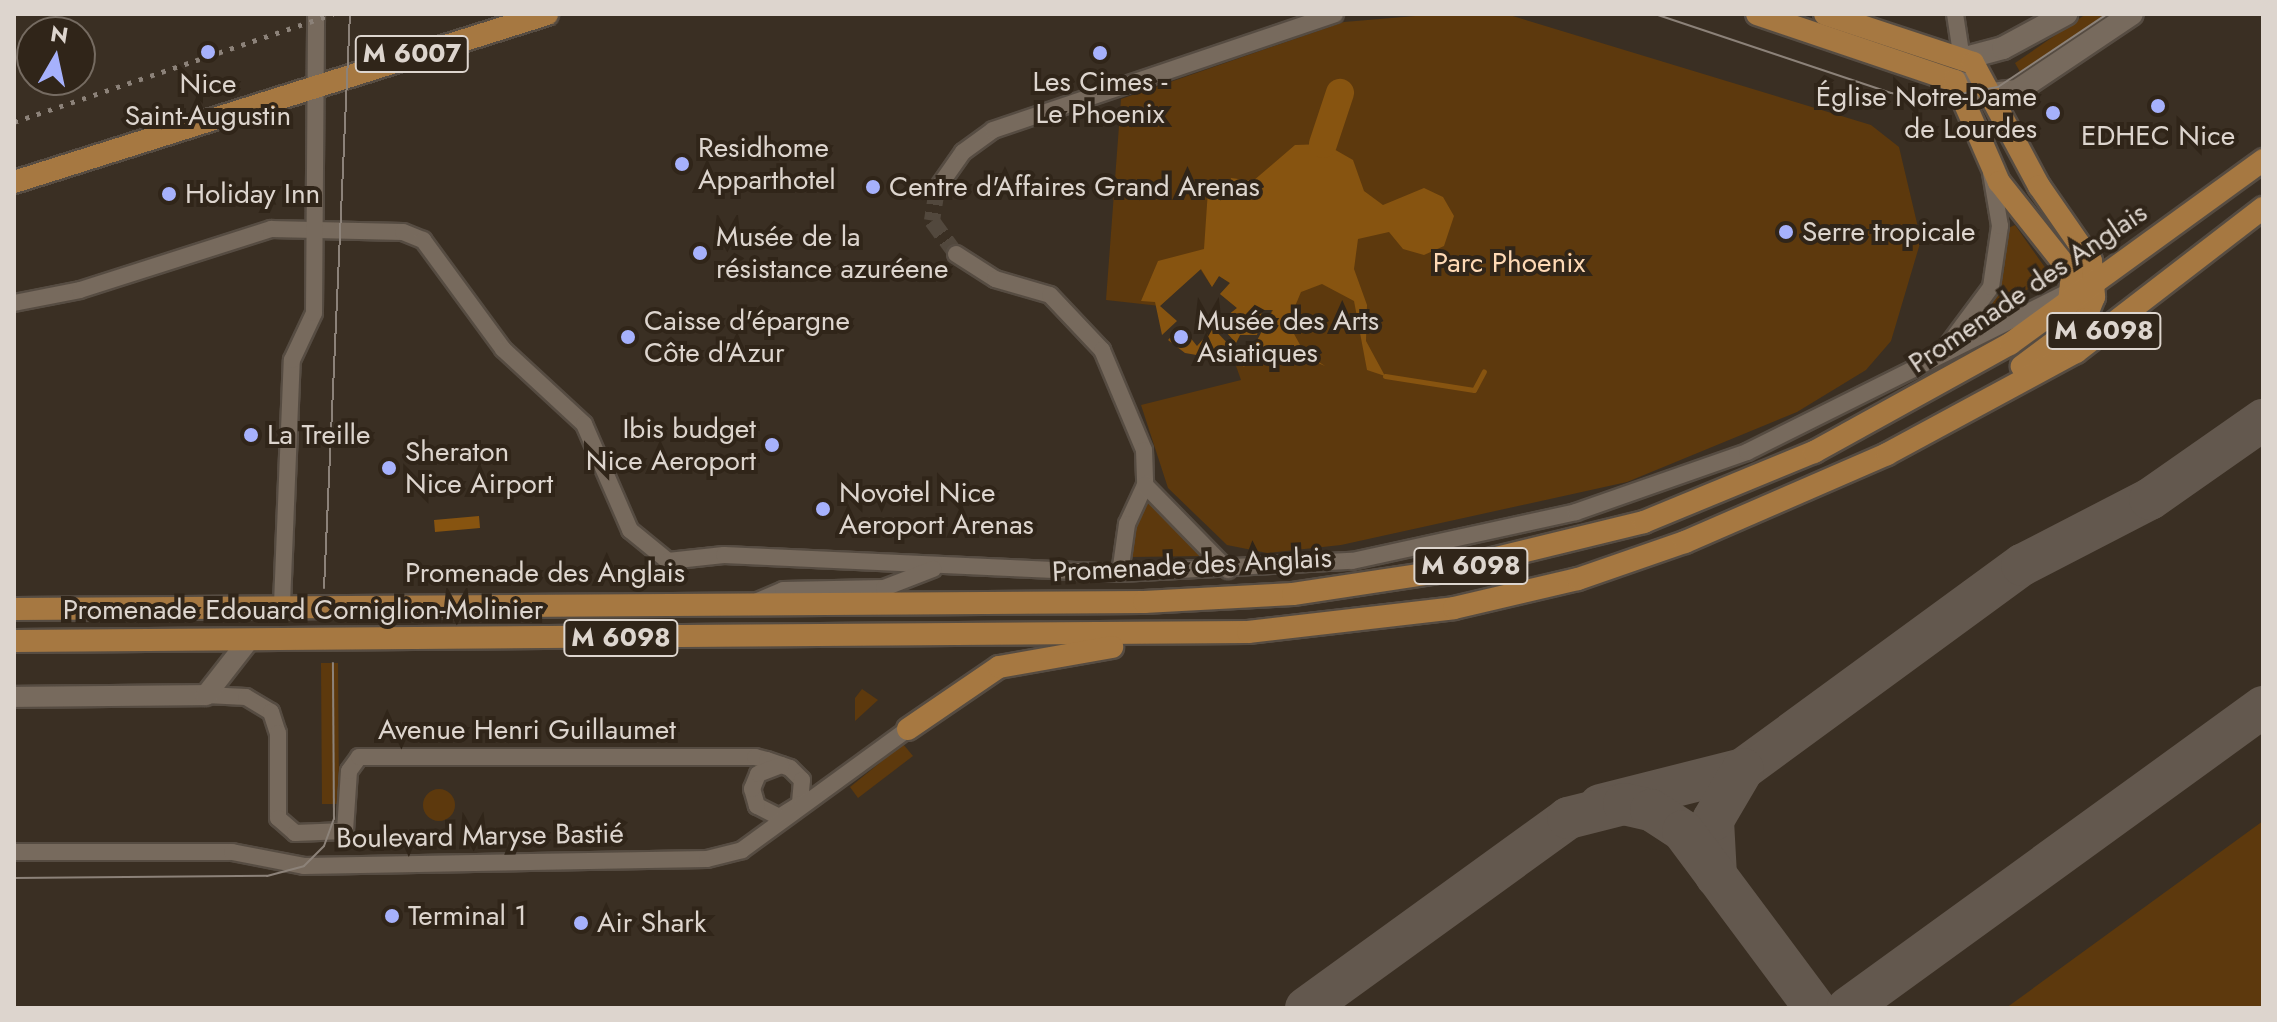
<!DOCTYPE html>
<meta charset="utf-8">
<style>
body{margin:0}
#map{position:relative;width:2277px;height:1022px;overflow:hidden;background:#3a2f23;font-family:Jost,sans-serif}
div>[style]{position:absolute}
.green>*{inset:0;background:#5d390d}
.round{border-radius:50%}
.water>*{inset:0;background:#875410}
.stream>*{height:5px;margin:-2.5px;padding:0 2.5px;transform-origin:2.5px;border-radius:2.5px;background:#875410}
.river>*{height:28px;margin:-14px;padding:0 14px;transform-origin:14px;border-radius:14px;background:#875410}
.taxiway>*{height:42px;margin:-21px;padding:0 21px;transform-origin:21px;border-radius:21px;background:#63584e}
.minor-tunnel>*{height:16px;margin-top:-8px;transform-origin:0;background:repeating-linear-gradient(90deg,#52483d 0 16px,transparent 0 24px)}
.roads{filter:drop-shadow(2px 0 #564c42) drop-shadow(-2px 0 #564c42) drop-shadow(0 2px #564c42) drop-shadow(0 -2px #564c42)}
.minor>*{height:16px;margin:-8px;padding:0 8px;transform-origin:8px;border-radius:8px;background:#776a5d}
.tertiary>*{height:20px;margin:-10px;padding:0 10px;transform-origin:10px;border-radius:10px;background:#776a5d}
.secondary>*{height:22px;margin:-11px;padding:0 11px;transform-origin:11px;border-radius:11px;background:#776a5d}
.primary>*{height:22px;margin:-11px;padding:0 11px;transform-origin:11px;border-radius:11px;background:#a67841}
.tram>*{height:2px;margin:-1px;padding:0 1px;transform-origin:1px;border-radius:1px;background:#8c8279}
.rail>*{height:5px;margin-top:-2.5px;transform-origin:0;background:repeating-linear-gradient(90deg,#8c8279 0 4px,transparent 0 12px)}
.dots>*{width:22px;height:22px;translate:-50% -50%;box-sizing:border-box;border:4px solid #302519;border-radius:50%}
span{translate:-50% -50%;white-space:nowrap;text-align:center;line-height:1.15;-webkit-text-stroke:8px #302519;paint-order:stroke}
.shield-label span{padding:2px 6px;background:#302519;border:2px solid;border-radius:6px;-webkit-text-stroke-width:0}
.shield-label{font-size:26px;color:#ddd5ce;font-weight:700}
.poi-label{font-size:28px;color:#ddd5ce}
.right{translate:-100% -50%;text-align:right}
.left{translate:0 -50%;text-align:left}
.park-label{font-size:28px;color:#fed9b5}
.street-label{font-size:28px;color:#ddd5ce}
.frame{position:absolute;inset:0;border:16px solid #ddd5ce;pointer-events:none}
.north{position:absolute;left:16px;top:16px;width:80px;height:80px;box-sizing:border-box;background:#302519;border:2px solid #756b61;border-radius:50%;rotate:9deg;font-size:22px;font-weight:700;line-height:32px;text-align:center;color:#ddd5ce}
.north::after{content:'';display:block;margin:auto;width:28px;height:36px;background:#a6b1fc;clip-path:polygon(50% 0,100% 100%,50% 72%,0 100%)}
</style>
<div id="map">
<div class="green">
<i style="clip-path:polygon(1439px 14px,1506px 14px,1871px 125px,1899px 147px,1921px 240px,1891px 341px,1866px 370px,1797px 412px,1627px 482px,1341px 545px,1267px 553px,1227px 545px,1168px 488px,1141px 405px,1241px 380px,1236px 366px,1253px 350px,1272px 310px,1262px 310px,1257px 335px,1240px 335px,1236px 343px,1218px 323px,1237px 308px,1220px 294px,1230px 283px,1219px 276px,1212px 287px,1200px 269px,1160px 306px,1106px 300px,1121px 99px,1344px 22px)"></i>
<i style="clip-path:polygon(2086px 14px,2113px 14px,2023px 77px,2015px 63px)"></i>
<i style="clip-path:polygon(2015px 225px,2051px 276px,1997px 307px,1991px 304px,2004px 271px,2006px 229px)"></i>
<i style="clip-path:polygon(1149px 498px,1204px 556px,1132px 557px,1132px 530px)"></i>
<i style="clip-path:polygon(321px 663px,338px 663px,339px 804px,322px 804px)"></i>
<i style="clip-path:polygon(862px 689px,878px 700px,855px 721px,855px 698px)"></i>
<i style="clip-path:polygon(903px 744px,913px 756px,858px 798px,850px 787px)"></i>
<i class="round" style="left:423px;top:789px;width:32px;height:32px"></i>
<i style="clip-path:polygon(2263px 821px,2263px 1008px,2006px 1008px)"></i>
</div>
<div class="water">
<i style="clip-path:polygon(1325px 144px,1353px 160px,1364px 191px,1383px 205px,1424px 188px,1443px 197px,1454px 216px,1444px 246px,1424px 255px,1403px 249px,1389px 232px,1358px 239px,1354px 269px,1367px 305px,1366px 341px,1385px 376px,1367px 370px,1354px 301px,1322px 284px,1301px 292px,1288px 323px,1304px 352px,1325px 366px,1283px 348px,1243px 367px,1273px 310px,1262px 310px,1257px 335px,1240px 335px,1236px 343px,1218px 323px,1237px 308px,1220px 294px,1230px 283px,1219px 276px,1212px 287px,1201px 269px,1160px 306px,1177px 321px,1162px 335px,1155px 302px,1141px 301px,1158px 261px,1204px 249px,1208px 190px,1229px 189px,1231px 178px,1253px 181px,1295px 145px)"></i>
<i style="clip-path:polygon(1181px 326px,1197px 346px,1213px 328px,1232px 348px,1208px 357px,1185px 353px,1168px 340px)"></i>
<i style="clip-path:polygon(479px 516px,480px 528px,435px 532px,434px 520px)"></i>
</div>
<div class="stream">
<i style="left:1385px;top:376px;width:90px;rotate:8.9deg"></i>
<i style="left:1474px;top:390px;width:21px;rotate:-62deg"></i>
</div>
<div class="river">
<i style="left:1323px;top:144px;width:54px;rotate:-71.6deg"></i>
</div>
<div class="taxiway">
<i style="left:1600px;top:805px;width:147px;rotate:-14.1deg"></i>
<i style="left:1743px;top:769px;width:346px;rotate:-36.2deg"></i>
<i style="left:2022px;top:565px;width:144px;rotate:-27.3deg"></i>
<i style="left:2150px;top:499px;width:138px;rotate:-35deg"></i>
<i style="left:1716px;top:876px;width:56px;rotate:-93.1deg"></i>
<i style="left:1713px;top:820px;width:59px;rotate:-59.5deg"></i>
<i style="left:1306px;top:1008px;width:324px;rotate:-35.9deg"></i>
<i style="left:1568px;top:818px;width:58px;rotate:-14deg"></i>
<i style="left:1624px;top:804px;width:28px;rotate:13deg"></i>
<i style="left:1651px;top:810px;width:38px;rotate:33deg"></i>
<i style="left:1683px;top:831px;width:221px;rotate:53.3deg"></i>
<i style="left:1848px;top:1008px;width:513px;rotate:-35.95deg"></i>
</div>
<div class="minor-tunnel">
<i style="left:937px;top:189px;width:32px;rotate:99deg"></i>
<i style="left:932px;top:221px;width:41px;rotate:54deg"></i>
</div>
<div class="roads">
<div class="minor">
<i style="left:1955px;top:14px;width:46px;rotate:81.2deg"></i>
<i style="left:937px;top:189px;width:45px;rotate:-54.9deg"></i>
<i style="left:963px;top:152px;width:37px;rotate:-36deg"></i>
<i style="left:993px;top:130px;width:361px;rotate:-18.7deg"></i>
<i style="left:956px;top:254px;width:46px;rotate:32.7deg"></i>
<i style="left:995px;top:279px;width:57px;rotate:16.2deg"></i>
<i style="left:1050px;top:295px;width:76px;rotate:46.6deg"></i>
<i style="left:1102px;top:350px;width:108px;rotate:67.2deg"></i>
<i style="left:1144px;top:450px;width:35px;rotate:88deg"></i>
<i style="left:1145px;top:485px;width:43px;rotate:114.8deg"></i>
<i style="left:1127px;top:524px;width:49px;rotate:98.1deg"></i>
<i style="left:14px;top:303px;width:67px;rotate:-11.1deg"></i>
<i style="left:80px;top:290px;width:201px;rotate:-17.7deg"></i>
<i style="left:271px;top:229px;width:132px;rotate:1.3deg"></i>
<i style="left:403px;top:232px;width:22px;rotate:22deg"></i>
<i style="left:423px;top:240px;width:135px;rotate:53.7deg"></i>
<i style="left:503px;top:349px;width:110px;rotate:42.8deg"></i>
<i style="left:584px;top:424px;width:116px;rotate:66.5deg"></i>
<i style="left:630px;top:530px;width:49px;rotate:39.2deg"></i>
<i style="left:668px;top:561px;width:56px;rotate:-6.1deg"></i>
<i style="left:724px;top:555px;width:396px;rotate:2.6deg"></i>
<i style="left:1120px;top:573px;width:232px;rotate:-3deg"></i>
<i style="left:1352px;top:561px;width:229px;rotate:-12.3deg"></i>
<i style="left:1576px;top:512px;width:181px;rotate:-19.3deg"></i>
<i style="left:1747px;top:452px;width:370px;rotate:-26.5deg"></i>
<i style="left:1948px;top:345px;width:72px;rotate:-53.4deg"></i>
<i style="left:1991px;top:287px;width:62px;rotate:-81.6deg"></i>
<i style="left:2000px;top:226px;width:54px;rotate:-99.6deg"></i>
<i style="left:1145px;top:485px;width:119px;rotate:45.7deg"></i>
<i style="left:755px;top:602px;width:30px;rotate:-23deg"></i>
<i style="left:783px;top:590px;width:101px;rotate:-1.1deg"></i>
<i style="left:884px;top:588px;width:53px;rotate:-21.2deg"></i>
<i style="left:282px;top:604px;width:244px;rotate:-87.7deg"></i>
<i style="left:292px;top:360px;width:52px;rotate:-64.9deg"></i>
<i style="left:314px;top:313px;width:299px;rotate:-89.6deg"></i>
<i style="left:206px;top:695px;width:40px;rotate:2.9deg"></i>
<i style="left:246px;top:697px;width:29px;rotate:31deg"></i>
<i style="left:271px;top:712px;width:22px;rotate:72deg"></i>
<i style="left:278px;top:733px;width:85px;rotate:90deg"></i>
<i style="left:278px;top:818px;width:23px;rotate:41deg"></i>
<i style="left:295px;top:833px;width:50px;rotate:-2.3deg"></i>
<i style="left:345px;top:831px;width:60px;rotate:-86.2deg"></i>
<i style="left:349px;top:771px;width:17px;rotate:-54deg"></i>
<i style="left:359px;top:757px;width:396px"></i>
<i style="left:755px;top:757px;width:12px;rotate:14deg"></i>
<i style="left:767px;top:760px;width:24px;rotate:19deg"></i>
<i style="left:790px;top:768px;width:17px;rotate:45deg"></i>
<i style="left:802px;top:780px;width:24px;rotate:95deg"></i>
<i style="left:800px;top:804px;width:25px;rotate:148deg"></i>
<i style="left:779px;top:817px;width:25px;rotate:-153deg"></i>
<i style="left:757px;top:806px;width:18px;rotate:-106deg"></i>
<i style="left:752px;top:789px;width:16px;rotate:-68deg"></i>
<i style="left:758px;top:774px;width:25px;rotate:-21deg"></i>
<i style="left:14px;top:852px;width:218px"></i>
<i style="left:232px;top:852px;width:73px;rotate:11deg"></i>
<i style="left:304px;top:866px;width:403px;rotate:-1deg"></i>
<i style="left:707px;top:859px;width:36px;rotate:-14deg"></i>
<i style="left:742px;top:850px;width:205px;rotate:-36.1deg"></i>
</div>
<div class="tertiary">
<i style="left:14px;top:697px;width:192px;rotate:-0.6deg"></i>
<i style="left:206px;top:695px;width:70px;rotate:-52deg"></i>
</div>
<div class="secondary">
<i style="left:1962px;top:59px;width:42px;rotate:-15deg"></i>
<i style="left:2003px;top:48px;width:72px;rotate:-28.4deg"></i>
<i style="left:1955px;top:81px;width:39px;rotate:19deg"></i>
<i style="left:1992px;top:94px;width:25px;rotate:-7deg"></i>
<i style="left:2017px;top:91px;width:138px;rotate:-33.8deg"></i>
</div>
<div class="primary">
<i style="left:1757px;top:14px;width:209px;rotate:18.7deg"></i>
<i style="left:1825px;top:14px;width:156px;rotate:18.3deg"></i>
<i style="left:1973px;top:63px;width:140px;rotate:61.8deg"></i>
<i style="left:2039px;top:186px;width:91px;rotate:55.3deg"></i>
<i style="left:2091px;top:261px;width:36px;rotate:85deg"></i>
<i style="left:2094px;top:297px;width:24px;rotate:112deg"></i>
<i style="left:2085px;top:319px;width:79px;rotate:143.3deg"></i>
<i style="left:1955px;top:81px;width:110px;rotate:66.5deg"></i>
<i style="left:1999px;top:182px;width:117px;rotate:51.6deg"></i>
<i style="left:2072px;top:274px;width:30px;rotate:96deg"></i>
<i style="left:14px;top:182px;width:559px;rotate:-17.49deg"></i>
<i style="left:14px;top:609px;width:1130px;rotate:-0.35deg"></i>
<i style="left:1144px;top:602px;width:149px;rotate:-3.1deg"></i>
<i style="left:1293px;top:594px;width:148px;rotate:-8.6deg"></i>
<i style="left:1439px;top:572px;width:211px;rotate:-13.7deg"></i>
<i style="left:1644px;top:522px;width:184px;rotate:-22.4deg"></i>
<i style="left:1814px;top:452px;width:224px;rotate:-28.9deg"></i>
<i style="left:2010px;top:344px;width:313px;rotate:-36deg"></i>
<i style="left:14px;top:641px;width:1234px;rotate:-0.42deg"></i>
<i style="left:1248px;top:632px;width:207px;rotate:-6.6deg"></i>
<i style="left:1454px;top:608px;width:127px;rotate:-13.2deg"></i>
<i style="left:1578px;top:579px;width:113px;rotate:-19.1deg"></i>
<i style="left:1685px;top:542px;width:220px;rotate:-23.5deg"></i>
<i style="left:1887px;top:454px;width:215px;rotate:-28.4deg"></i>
<i style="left:2076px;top:352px;width:236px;rotate:-37.6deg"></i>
<i style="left:908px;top:729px;width:110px;rotate:-34.3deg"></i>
<i style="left:999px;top:667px;width:115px;rotate:-10deg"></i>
</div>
</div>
<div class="tram">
<i style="left:1655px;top:14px;width:249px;rotate:18.5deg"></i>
<i style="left:1891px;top:93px;width:43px;rotate:7.9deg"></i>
<i style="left:1934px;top:99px;width:65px;rotate:-10.6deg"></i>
<i style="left:1998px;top:87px;width:131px;rotate:-33.8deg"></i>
<i style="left:324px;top:588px;width:575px;rotate:-87.41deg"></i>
<i style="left:14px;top:878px;width:253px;rotate:-0.5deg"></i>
<i style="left:267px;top:876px;width:38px;rotate:-15deg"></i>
<i style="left:304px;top:866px;width:28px;rotate:-45deg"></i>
<i style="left:324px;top:846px;width:29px;rotate:-70deg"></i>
<i style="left:334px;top:819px;width:156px;rotate:-90.4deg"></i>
</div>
<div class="rail">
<i style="left:14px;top:122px;width:337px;rotate:-18.7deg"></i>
</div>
<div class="dots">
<i style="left:208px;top:52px;background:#a6b1fc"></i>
<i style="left:1100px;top:53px;background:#a6b1fc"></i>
<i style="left:2158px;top:106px;background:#a6b1fc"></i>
<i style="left:2053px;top:113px;background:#a6b1fc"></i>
<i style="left:682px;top:164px;background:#a6b1fc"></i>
<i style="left:873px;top:187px;background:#a6b1fc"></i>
<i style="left:169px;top:194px;background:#a6b1fc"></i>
<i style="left:1786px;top:232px;background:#a6b1fc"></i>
<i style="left:700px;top:253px;background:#a6b1fc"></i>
<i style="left:628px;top:337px;background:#a6b1fc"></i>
<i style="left:1181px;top:337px;background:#a6b1fc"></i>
<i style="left:251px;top:435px;background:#a6b1fc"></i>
<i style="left:772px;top:445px;background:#a6b1fc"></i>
<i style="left:389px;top:468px;background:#a6b1fc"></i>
<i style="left:823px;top:509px;background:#a6b1fc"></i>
<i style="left:392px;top:916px;background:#a6b1fc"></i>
<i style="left:581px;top:923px;background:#a6b1fc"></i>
</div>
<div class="shield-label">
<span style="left:412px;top:54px">M 6007</span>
<span style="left:2104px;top:331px">M 6098</span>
<span style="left:1471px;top:566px">M 6098</span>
<span style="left:621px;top:638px">M 6098</span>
</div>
<div class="poi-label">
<span style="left:1100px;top:98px">Les Cimes -<br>Le Phoenix</span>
<span style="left:208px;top:100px">Nice<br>Saint-Augustin</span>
<span class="right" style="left:2037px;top:113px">Église Notre-Dame<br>de Lourdes</span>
<span style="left:2158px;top:136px">EDHEC Nice</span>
<span class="left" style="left:698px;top:164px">Residhome<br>Apparthotel</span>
<span class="left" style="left:889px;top:187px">Centre d'Affaires Grand Arenas</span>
<span class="left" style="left:185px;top:194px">Holiday Inn</span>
<span class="left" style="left:1802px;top:232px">Serre tropicale</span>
<span class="left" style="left:716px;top:253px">Musée de la<br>résistance azuréene</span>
<span class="left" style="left:644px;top:337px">Caisse d'épargne<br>Côte d'Azur</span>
<span class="left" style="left:1197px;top:337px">Musée des Arts<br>Asiatiques</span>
<span class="right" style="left:756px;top:445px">Ibis budget<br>Nice Aeroport</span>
<span class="left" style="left:267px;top:435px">La Treille</span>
<span class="left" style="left:405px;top:468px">Sheraton<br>Nice Airport</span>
<span class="left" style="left:839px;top:509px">Novotel Nice<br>Aeroport Arenas</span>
<span class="left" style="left:408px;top:916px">Terminal 1</span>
<span class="left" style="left:597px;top:923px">Air Shark</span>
</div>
<div class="park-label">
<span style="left:1509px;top:263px">Parc Phoenix</span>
</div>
<div class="street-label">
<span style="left:2028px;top:288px;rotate:-34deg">Promenade des Anglais</span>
<span style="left:1192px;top:565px;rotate:-3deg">Promenade des Anglais</span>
<span style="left:545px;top:573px">Promenade des Anglais</span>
<span style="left:303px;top:610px">Promenade Edouard Corniglion-Molinier</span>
<span style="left:527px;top:730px">Avenue Henri Guillaumet</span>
<span style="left:480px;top:836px;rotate:-1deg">Boulevard Maryse Bastié</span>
</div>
<div class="frame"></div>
<div class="north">N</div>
</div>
